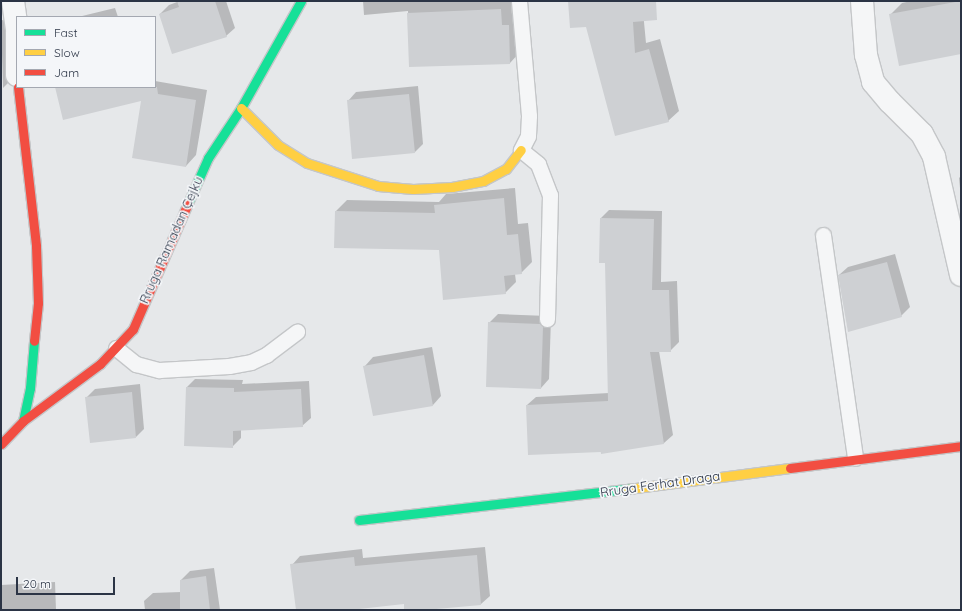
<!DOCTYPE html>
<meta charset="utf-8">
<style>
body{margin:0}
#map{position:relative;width:962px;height:611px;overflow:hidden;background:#e6e8ea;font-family:Quicksand,sans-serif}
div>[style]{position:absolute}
.shadow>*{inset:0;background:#0003}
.building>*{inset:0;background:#ced0d3}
.roads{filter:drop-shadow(1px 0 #c4c6c8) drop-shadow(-1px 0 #c4c6c8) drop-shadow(0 1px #c4c6c8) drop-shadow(0 -1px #c4c6c8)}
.lane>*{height:15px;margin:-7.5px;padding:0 7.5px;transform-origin:7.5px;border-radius:7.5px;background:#f5f6f7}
.street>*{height:22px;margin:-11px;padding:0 11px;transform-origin:11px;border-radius:11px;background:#f5f6f7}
.fast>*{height:9px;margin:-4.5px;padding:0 4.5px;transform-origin:4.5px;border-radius:4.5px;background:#16e098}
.slow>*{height:9px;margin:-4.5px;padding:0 4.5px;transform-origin:4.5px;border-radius:4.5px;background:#ffcf43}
.jam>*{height:9px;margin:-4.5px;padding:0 4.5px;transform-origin:4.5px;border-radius:4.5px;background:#f24e42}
span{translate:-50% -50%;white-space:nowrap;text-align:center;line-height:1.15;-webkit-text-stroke:3.5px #f4f6f9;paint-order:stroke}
.street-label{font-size:13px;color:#2b3445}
.frame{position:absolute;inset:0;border:2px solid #2b3445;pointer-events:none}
.legend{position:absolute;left:16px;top:16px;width:140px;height:72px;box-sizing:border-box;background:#f4f6f9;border:1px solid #a4a8b1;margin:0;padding:5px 7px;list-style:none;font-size:12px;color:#2b3445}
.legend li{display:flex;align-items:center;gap:8px;height:20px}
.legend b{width:20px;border:1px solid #a4a8b1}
.scale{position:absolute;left:16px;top:577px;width:99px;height:18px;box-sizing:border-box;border:2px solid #2b3445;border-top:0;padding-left:5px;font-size:12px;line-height:14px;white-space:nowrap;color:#2b3445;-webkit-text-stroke:3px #f4f6f9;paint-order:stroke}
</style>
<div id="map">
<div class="shadow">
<i style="clip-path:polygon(180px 1px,226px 1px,235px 28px,226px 36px,160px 14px,169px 5px)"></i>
<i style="clip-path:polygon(363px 1px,511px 1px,512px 15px,519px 15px,520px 52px,510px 63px,410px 66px,408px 11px,364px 15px)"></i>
<i style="clip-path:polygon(569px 1px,642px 1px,646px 43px,660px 39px,679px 111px,668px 121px,586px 25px)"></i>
<i style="clip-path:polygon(911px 1px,961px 1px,961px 53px,890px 15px,902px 3px)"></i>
<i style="clip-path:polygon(115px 8px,118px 17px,78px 17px)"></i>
<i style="clip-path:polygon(1px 20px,12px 21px,11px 80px,3px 88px)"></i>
<i style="clip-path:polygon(155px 81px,207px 90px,196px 155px,186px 166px,143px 99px,56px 87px,155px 87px)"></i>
<i style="clip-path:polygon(418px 86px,423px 144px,415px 152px,348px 101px,356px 92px)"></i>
<i style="clip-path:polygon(961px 176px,961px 198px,959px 178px)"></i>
<i style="clip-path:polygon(515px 188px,518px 224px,528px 223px,532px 262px,521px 273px,515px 274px,516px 282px,505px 293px,440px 249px,336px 211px,347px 200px,439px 202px,446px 194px)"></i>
<i style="clip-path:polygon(609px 210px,662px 211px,661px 282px,677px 281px,679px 342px,670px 351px,659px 351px,673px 435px,664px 443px,602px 453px,527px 405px,536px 397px,609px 393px,606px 262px,601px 218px)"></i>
<i style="clip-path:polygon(895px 254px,910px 307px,901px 316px,839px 275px,848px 267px)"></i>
<i style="clip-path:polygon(498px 314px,548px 316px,551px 318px,549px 379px,541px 388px,489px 323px)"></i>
<i style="clip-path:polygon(432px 347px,441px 396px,433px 405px,365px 366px,373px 357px)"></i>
<i style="clip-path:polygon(195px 379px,243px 380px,242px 384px,309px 381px,311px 418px,302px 426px,241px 429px,241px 438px,232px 447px,187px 387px)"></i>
<i style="clip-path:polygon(140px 384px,144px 429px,136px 437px,86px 398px,95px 389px)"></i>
<i style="clip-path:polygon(485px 547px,490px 596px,481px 604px,414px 610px,405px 610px,405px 603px,341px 610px,297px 610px,292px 565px,300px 556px,362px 549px,363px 558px)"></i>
<i style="clip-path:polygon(214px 568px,220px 610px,145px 610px,144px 601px,153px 593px,181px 592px,181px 580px,190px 571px)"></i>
<i style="clip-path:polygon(55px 582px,56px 610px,1px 610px,1px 585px)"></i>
</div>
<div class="building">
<i style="clip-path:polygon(177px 1px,215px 1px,227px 37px,172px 54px,159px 14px,179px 7px)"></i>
<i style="clip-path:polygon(568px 1px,656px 1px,657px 20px,633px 22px,635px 53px,649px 49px,669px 122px,615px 136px,586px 27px,570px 28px)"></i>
<i style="clip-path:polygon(961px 1px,961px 54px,899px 66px,889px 14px)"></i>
<i style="clip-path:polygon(501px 9px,502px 25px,509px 25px,510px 64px,409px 67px,407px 13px)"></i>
<i style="clip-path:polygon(55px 87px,157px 87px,158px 94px,196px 100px,186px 167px,132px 158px,141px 101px,63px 120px)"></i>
<i style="clip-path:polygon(409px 94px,415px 153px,352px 159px,347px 100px)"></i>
<i style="clip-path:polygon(504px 198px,507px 235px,518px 234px,522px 274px,504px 276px,506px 294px,443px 300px,439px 250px,334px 248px,335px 211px,435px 213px,434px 205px)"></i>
<i style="clip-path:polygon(600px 218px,654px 219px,652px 290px,669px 290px,671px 352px,650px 352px,664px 444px,601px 454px,601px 452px,528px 455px,526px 405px,608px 401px,605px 263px,599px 263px)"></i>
<i style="clip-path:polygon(887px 262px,902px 317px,848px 332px,838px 275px)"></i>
<i style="clip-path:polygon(488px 322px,540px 324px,543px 327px,541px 389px,486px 387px)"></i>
<i style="clip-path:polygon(424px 355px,433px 406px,373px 416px,363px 366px)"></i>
<i style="clip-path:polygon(186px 387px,234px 388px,234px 392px,301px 389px,303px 427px,233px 431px,233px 448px,184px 446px)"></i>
<i style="clip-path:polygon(132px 392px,136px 438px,90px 443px,85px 397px)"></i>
<i style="clip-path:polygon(477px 555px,481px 605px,425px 610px,404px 610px,404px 604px,350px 610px,296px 610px,290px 564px,354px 557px,355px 566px)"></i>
<i style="clip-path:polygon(206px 576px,210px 610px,180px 610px,180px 580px)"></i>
</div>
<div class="roads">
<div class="lane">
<i style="left:519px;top:1px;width:115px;rotate:85deg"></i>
<i style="left:529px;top:116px;width:20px;rotate:93deg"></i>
<i style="left:528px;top:136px;width:16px;rotate:117deg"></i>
<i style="left:521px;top:150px;width:22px;rotate:39deg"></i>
<i style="left:538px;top:164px;width:33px;rotate:69deg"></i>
<i style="left:550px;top:195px;width:124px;rotate:91.4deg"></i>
<i style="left:823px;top:235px;width:225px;rotate:81.8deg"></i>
<i style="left:116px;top:348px;width:26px;rotate:39deg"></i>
<i style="left:136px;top:364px;width:24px;rotate:15deg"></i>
<i style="left:159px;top:370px;width:70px;rotate:-3.3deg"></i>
<i style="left:229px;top:366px;width:22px;rotate:-10deg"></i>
<i style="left:251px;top:362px;width:17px;rotate:-25deg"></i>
<i style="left:266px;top:355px;width:39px;rotate:-37deg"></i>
</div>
<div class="street">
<i style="left:13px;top:1px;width:29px;rotate:82deg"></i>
<i style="left:862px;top:1px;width:54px;rotate:85.8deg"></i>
<i style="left:866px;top:55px;width:28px;rotate:75deg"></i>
<i style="left:873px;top:82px;width:26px;rotate:50deg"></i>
<i style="left:890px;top:102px;width:45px;rotate:45deg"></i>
<i style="left:922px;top:134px;width:26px;rotate:62deg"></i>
<i style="left:934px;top:157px;width:121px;rotate:77.1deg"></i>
<i style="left:17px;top:33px;width:42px;rotate:90deg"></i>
</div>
<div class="fast">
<i style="left:188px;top:203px;width:49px;rotate:-66deg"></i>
<i style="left:208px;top:158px;width:60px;rotate:-56.6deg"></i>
<i style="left:241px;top:108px;width:123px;rotate:-60.7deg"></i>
<i style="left:23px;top:421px;width:34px;rotate:-78deg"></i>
<i style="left:30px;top:388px;width:47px;rotate:-85.1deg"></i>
<i style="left:359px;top:520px;width:271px;rotate:-6.6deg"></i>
</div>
<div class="slow">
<i style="left:241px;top:108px;width:52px;rotate:45deg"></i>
<i style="left:278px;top:145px;width:34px;rotate:32deg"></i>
<i style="left:307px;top:163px;width:75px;rotate:17.9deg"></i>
<i style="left:378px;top:186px;width:35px;rotate:5deg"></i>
<i style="left:413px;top:189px;width:39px;rotate:-3deg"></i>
<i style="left:452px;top:187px;width:32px;rotate:-11deg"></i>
<i style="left:483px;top:181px;width:26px;rotate:-28deg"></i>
<i style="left:506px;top:169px;width:24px;rotate:-52deg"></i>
<i style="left:628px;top:489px;width:163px;rotate:-7.4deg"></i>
</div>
<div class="jam">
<i style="left:18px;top:87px;width:160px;rotate:83.5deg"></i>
<i style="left:36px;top:246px;width:57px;rotate:88deg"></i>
<i style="left:38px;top:303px;width:38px;rotate:96deg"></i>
<i style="left:1px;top:444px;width:32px;rotate:-46deg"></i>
<i style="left:23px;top:421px;width:96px;rotate:-36.5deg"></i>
<i style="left:100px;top:364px;width:48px;rotate:-46.7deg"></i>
<i style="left:133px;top:329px;width:137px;rotate:-66.4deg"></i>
<i style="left:790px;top:468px;width:172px;rotate:-7.3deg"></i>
</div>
</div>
<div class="street-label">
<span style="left:171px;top:240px;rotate:-66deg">Rruga Ramadan Çejku</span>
<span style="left:660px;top:484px;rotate:-8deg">Rruga Ferhat Draga</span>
</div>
<div class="frame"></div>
<ul class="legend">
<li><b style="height:5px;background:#16e098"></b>Fast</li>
<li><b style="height:5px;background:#ffcf43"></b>Slow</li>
<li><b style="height:5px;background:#f24e42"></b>Jam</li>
</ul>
<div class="scale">20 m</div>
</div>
